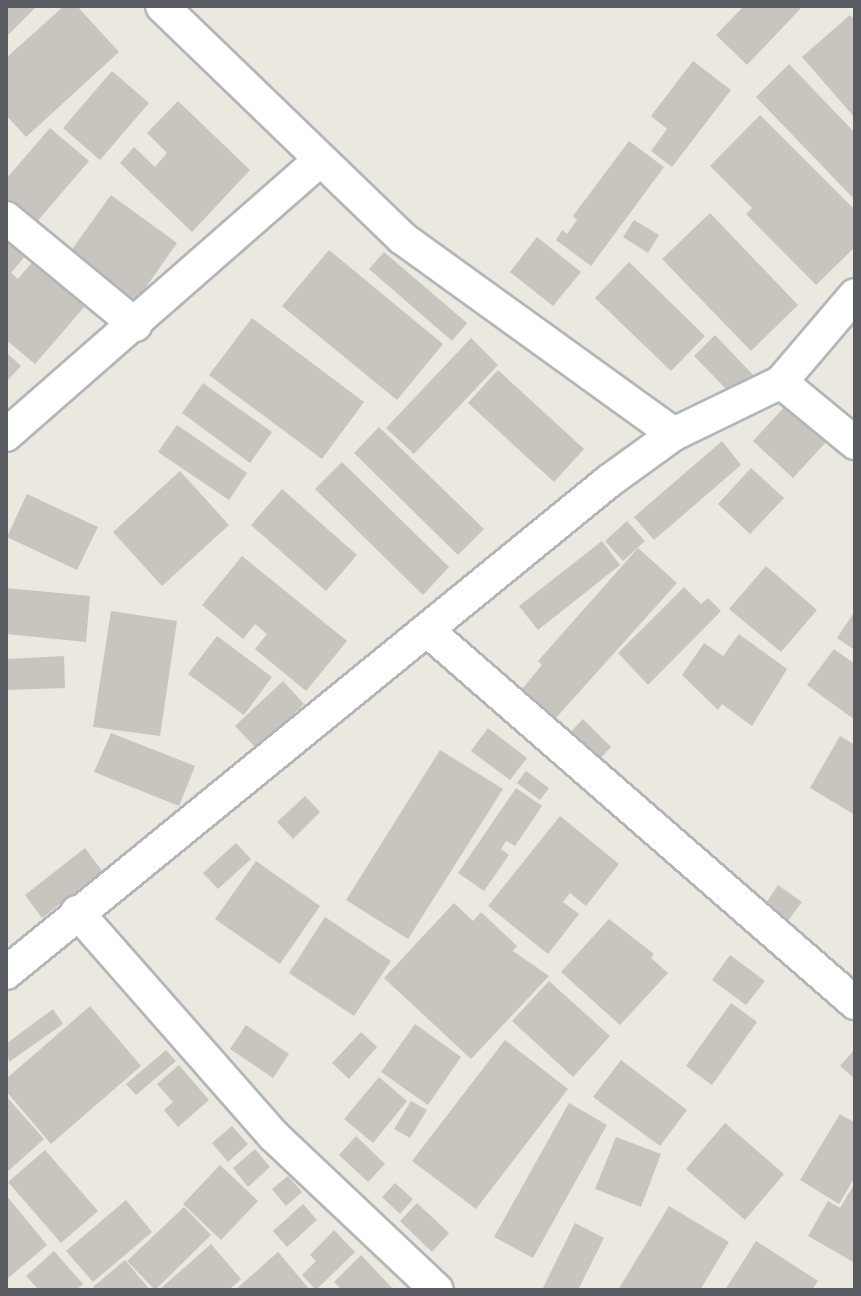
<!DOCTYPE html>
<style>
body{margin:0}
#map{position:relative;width:861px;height:1296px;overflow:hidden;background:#ebe8df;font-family:Rubik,sans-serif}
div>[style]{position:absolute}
.building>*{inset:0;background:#c8c4be}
.roads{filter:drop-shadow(2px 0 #b2b6ba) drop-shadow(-2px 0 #b2b6ba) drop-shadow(0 2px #b2b6ba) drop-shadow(0 -2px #b2b6ba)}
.street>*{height:32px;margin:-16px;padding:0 16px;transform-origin:16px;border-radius:16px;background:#fff}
span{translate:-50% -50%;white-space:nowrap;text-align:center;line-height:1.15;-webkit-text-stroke:6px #fff;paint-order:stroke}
.frame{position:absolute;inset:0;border:8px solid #585c60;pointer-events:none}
</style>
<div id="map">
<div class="building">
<i style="clip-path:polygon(6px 6px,37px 6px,6px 37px)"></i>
<i style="clip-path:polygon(64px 6px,77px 6px,119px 52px,26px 137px,6px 115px,6px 58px)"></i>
<i style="clip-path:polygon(744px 6px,803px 6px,747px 65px,716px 35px)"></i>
<i style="clip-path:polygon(850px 15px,855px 21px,855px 118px,802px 57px)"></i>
<i style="clip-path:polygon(693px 61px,731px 90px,672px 167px,651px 151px,667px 129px,651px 116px)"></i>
<i style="clip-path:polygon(789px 64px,855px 133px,855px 200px,756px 97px)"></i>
<i style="clip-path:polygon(112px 71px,149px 103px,100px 160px,63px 128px)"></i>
<i style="clip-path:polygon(178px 101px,250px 170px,192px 232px,120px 163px,134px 147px,155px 167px,167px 153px,147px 133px)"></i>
<i style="clip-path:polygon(760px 115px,855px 210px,855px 247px,816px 285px,746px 214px,752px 208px,710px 166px)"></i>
<i style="clip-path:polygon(50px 128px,89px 161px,29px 231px,6px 211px,6px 179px)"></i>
<i style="clip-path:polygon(629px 141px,664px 167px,591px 266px,556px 240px,562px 230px,567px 234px,577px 220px,573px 216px)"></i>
<i style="clip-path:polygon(111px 195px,177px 243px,132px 307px,65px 259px)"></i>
<i style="clip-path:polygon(710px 213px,798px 305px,751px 351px,662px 259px)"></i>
<i style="clip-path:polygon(634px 220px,659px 235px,648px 253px,623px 237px)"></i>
<i style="clip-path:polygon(537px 237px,581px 272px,553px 306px,510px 272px)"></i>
<i style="clip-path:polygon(6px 238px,26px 255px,11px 273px,18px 279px,34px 260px,86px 305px,35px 364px,6px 340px)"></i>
<i style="clip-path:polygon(329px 250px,443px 344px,397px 400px,282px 306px)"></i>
<i style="clip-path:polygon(384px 252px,467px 323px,452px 341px,369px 269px)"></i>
<i style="clip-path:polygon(629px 262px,705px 336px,671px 371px,595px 298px)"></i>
<i style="clip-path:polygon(252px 318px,364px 402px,322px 459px,209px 375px)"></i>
<i style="clip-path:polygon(715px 335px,755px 377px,734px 397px,694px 356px)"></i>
<i style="clip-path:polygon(471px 338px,498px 365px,414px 454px,386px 428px)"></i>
<i style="clip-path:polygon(6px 352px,21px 366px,6px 382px)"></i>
<i style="clip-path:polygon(498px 370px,584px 449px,554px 482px,468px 403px)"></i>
<i style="clip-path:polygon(203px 383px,272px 432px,250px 463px,182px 413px)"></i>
<i style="clip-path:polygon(787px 404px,827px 441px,793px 478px,753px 441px)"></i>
<i style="clip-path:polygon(177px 425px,247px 473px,229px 500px,158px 452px)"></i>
<i style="clip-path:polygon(379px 427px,484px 529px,458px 555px,354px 453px)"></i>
<i style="clip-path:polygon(722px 441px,741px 465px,654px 540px,634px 517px)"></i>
<i style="clip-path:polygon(342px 462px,449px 567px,423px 595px,315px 489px)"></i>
<i style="clip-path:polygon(751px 468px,784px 498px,750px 534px,718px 504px)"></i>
<i style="clip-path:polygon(180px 471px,229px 525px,162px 586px,113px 532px)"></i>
<i style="clip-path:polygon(282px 489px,357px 555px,326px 591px,251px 525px)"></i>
<i style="clip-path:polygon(27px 494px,98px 527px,77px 570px,7px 537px)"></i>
<i style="clip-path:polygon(627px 521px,645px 541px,623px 561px,605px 541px)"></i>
<i style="clip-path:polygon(602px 541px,620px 565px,538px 630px,519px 606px)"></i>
<i style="clip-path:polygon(638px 548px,677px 583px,555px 719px,522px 689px,542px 665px,538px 661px)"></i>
<i style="clip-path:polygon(242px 556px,347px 641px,306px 691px,255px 649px,267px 634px,255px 624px,243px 639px,202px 605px)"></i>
<i style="clip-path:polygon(766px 566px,817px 610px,781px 652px,729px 609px)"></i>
<i style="clip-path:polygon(684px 587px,701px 604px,708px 598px,721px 611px,648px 685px,618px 653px)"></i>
<i style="clip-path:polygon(6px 588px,90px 596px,86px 642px,6px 634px)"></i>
<i style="clip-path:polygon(111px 611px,177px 621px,160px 736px,93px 727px)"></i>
<i style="clip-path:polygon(855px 611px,855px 650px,837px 638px)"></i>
<i style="clip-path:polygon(739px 634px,787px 669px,752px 726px,722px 704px,718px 710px,682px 675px,704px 643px,723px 656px)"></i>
<i style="clip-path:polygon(217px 636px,272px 677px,244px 715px,188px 674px)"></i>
<i style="clip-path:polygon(834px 649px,855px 664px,855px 720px,807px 685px)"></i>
<i style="clip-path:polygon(64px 656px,65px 688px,6px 690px,6px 659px)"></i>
<i style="clip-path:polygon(283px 681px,304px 704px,257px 749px,235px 726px)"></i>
<i style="clip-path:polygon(583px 719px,611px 747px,594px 765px,566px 737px)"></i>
<i style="clip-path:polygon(488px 728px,527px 758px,510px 780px,471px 751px)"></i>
<i style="clip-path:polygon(111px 733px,195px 766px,179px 806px,94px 772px)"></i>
<i style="clip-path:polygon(840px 736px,855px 745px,855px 815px,810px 788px)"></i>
<i style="clip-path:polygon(440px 750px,503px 789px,408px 939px,346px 900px)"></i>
<i style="clip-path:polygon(526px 771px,549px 788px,540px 800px,517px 783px)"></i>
<i style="clip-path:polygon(516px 788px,542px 806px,515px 846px,506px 841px,501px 849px,509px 855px,484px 891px,458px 873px)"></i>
<i style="clip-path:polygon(305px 796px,320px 812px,293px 839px,277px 822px)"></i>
<i style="clip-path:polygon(560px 816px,619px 864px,586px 906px,570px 893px,563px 902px,579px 914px,548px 954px,488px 906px)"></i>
<i style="clip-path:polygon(236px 843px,251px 859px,218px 889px,203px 873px)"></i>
<i style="clip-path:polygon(85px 848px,102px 871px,42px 918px,25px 895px)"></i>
<i style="clip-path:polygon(256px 861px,320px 906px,280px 964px,215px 919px)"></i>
<i style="clip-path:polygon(778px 885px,802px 902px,787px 922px,764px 906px)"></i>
<i style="clip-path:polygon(454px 903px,473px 921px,481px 912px,517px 946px,513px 951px,549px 976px,471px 1059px,384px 978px)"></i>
<i style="clip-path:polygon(325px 917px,391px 961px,354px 1016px,289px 973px)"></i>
<i style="clip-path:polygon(609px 919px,654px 954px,651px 958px,668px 973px,620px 1025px,561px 972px)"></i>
<i style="clip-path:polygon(730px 955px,765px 981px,746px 1005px,712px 980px)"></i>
<i style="clip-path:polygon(549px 981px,610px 1036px,573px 1077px,512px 1021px)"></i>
<i style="clip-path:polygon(731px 1003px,757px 1022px,712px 1085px,686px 1066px)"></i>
<i style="clip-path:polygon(90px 1006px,141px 1066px,51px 1144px,6px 1091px,6px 1079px)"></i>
<i style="clip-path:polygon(53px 1009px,63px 1024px,9px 1062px,6px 1044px)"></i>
<i style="clip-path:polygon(415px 1024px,461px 1057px,428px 1105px,381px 1072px)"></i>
<i style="clip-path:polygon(246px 1025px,289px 1054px,273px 1078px,230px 1049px)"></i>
<i style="clip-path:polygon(361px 1032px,377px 1047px,349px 1079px,332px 1063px)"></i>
<i style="clip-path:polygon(505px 1040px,568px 1089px,476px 1209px,412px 1161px)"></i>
<i style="clip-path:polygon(855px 1049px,855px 1079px,840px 1066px)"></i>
<i style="clip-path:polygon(166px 1050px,176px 1061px,136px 1095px,126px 1084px)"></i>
<i style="clip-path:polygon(621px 1060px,687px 1110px,660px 1146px,593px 1097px)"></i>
<i style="clip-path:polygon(179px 1065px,209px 1100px,178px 1127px,164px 1110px,173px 1102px,157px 1084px)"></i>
<i style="clip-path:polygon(379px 1077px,407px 1101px,373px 1143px,344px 1119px)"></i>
<i style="clip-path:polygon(6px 1096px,44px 1139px,6px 1173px)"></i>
<i style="clip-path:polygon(411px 1101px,427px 1110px,410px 1138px,394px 1129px)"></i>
<i style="clip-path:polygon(569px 1103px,607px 1125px,533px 1258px,494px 1237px)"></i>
<i style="clip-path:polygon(840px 1114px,855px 1123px,855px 1177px,839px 1204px,800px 1180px)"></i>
<i style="clip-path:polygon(725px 1123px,784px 1174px,745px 1220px,686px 1169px)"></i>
<i style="clip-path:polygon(232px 1126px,248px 1144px,228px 1162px,212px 1143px)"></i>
<i style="clip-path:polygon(356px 1136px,385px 1164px,368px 1182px,339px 1155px)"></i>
<i style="clip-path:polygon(616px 1137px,661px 1154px,641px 1207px,595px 1189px)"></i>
<i style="clip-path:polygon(255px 1149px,270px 1167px,248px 1187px,233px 1168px)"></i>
<i style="clip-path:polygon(45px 1150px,98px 1211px,61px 1243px,8px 1182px)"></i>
<i style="clip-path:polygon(220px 1165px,258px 1201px,221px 1240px,183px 1204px)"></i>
<i style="clip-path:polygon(288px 1176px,302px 1192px,286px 1206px,272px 1189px)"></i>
<i style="clip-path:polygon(395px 1183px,413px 1199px,400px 1214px,382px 1197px)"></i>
<i style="clip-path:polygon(855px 1183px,855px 1263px,808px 1236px,828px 1201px,840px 1208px)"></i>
<i style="clip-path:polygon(6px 1195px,47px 1245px,6px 1280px)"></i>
<i style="clip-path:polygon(126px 1200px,152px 1232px,93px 1282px,66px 1251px)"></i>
<i style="clip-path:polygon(417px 1203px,449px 1233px,432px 1252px,400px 1221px)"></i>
<i style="clip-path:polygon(303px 1204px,317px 1220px,287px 1247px,273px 1231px)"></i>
<i style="clip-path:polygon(669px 1206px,729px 1242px,700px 1290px,618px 1290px)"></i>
<i style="clip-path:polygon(184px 1207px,211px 1235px,155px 1290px,127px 1261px)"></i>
<i style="clip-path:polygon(575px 1223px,604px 1238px,578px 1290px,542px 1290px)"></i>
<i style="clip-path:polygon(334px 1230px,355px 1252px,316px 1290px,302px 1275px,316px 1261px,310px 1255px)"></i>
<i style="clip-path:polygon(756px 1241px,818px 1281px,812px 1290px,725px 1290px)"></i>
<i style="clip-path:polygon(211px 1244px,241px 1279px,229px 1290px,159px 1290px)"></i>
<i style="clip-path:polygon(54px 1251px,83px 1284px,76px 1290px,39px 1290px,26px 1276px)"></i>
<i style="clip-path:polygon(278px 1252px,310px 1290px,235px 1290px)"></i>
<i style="clip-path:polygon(361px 1255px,394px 1290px,342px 1290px,334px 1282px)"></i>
<i style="clip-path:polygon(125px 1260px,150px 1290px,96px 1290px,93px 1287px)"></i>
</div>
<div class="roads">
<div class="street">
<i style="left:162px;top:6px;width:334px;rotate:44deg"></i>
<i style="left:402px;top:238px;width:335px;rotate:35.8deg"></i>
<i style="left:6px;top:218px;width:168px;rotate:39.5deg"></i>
<i style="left:781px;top:382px;width:96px;rotate:39.5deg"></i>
<i style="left:6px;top:435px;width:415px;rotate:-41.2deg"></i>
<i style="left:427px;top:630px;width:568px;rotate:41.07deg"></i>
<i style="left:77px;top:912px;width:298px;rotate:48.7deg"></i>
<i style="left:274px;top:1136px;width:224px;rotate:43.4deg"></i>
<i style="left:6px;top:973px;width:778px;rotate:-39.21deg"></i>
<i style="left:609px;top:481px;width:80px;rotate:-35.9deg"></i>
<i style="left:674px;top:434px;width:119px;rotate:-25.9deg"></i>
<i style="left:781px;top:382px;width:114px;rotate:-49.6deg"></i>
</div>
</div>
<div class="frame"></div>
</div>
